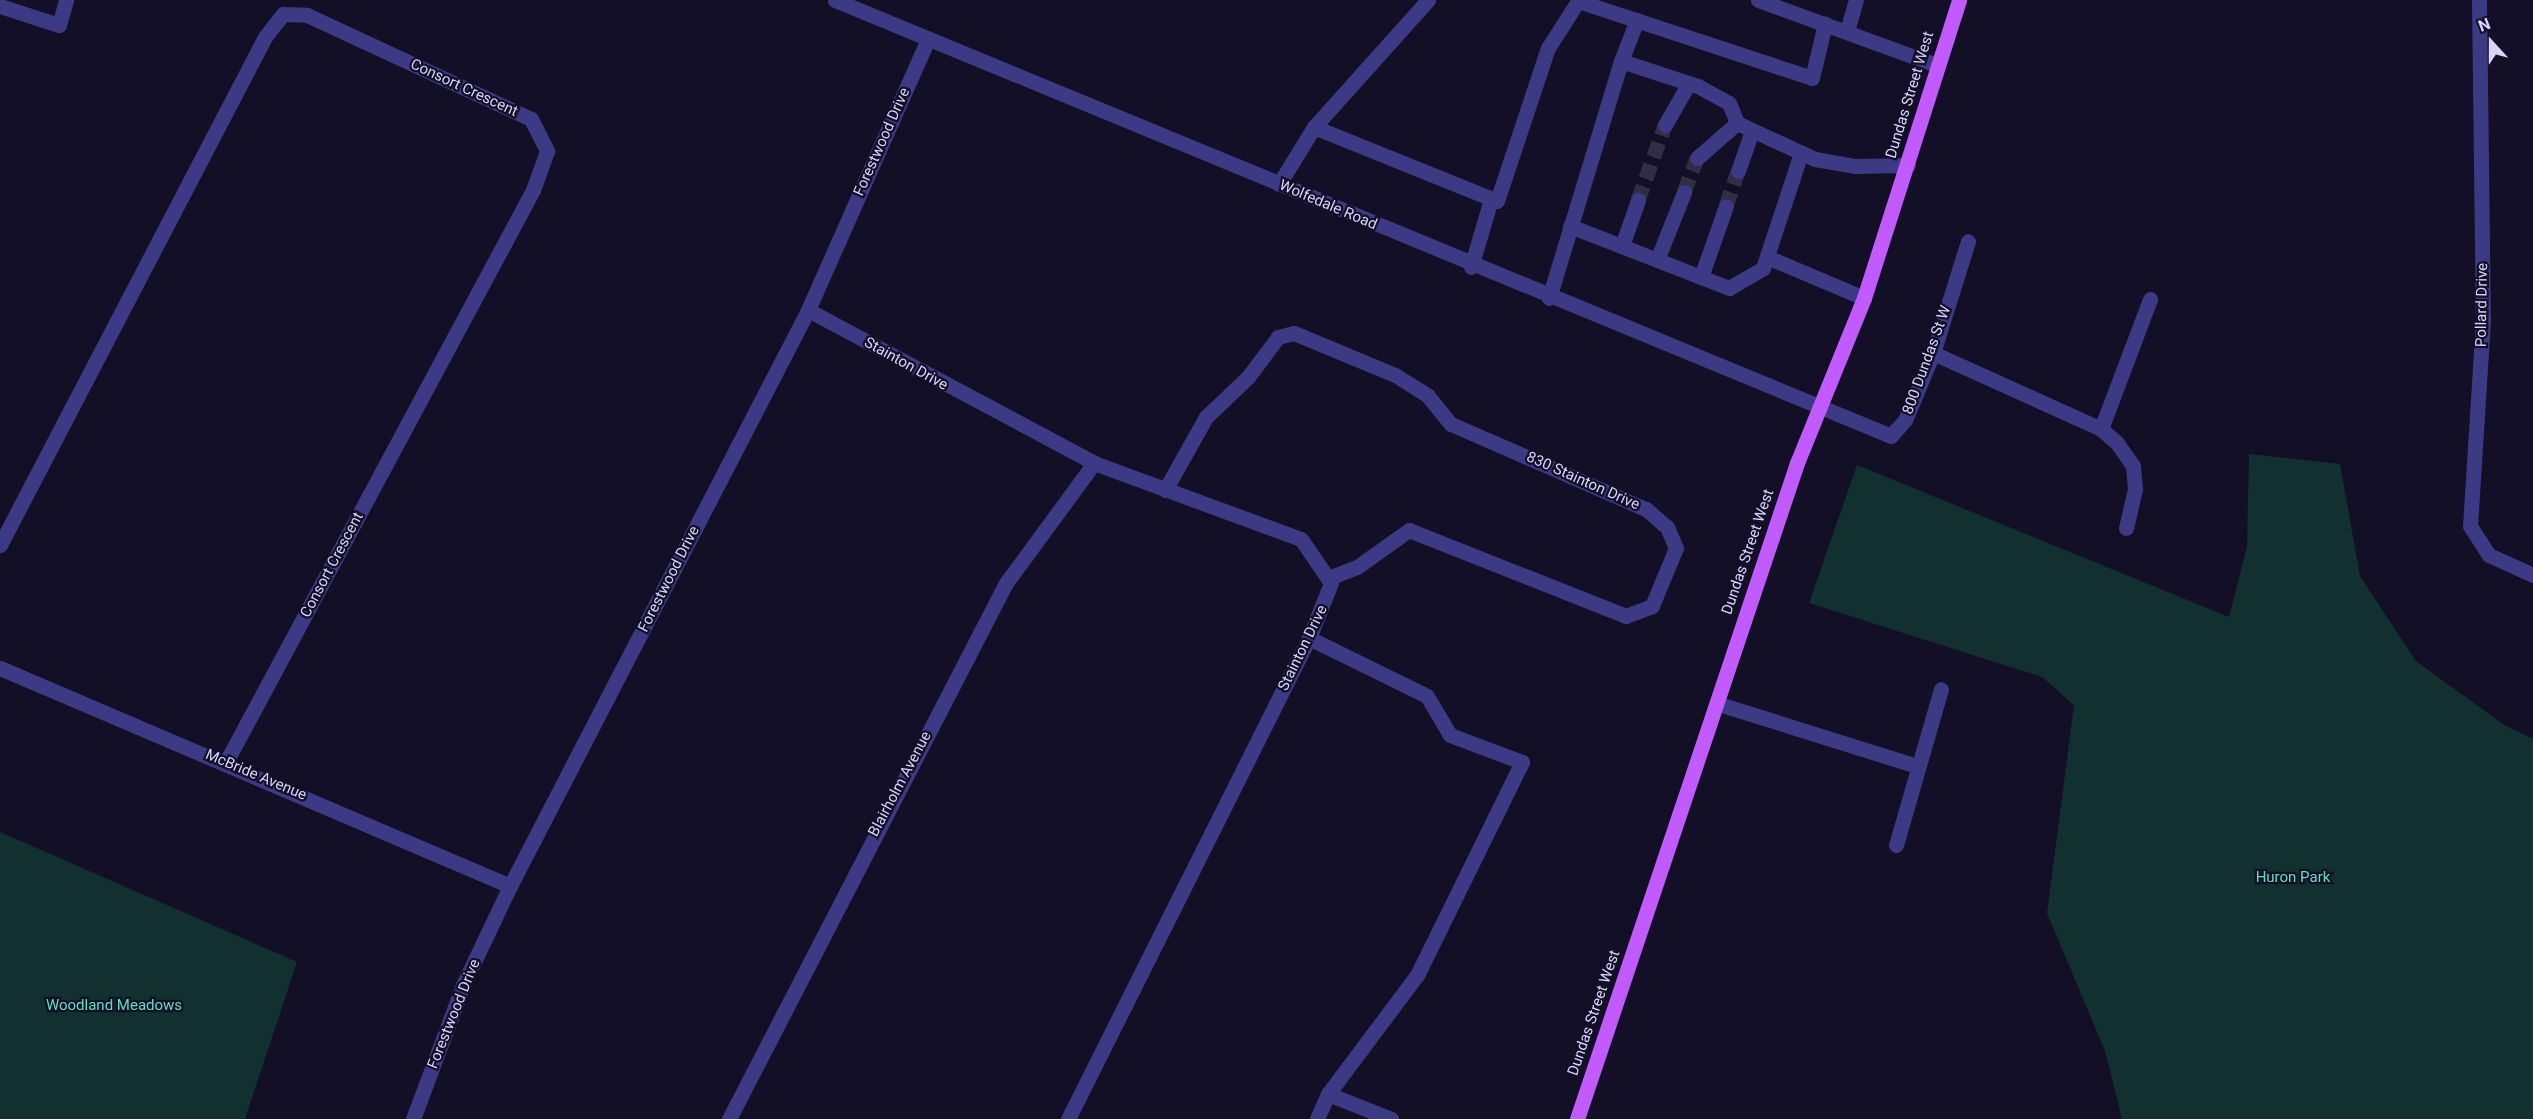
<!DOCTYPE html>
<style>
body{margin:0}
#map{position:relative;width:2533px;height:1119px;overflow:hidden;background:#130f26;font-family:Roboto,sans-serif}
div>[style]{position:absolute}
.green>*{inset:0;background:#12302f}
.minor-tunnel>*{height:15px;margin-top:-7.5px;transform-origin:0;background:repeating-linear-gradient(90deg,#312d47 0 15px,transparent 0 23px)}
.minor>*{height:15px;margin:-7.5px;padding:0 7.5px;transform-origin:7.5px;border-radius:7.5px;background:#3d3a85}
.major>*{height:15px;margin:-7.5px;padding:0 7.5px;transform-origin:7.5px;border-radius:7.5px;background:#c25bff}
span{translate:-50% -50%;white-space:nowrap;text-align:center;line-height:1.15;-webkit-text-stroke:4.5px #130f26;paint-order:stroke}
.street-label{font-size:15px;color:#d9d4ff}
.park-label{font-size:15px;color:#5fe0c0}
.north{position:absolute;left:2461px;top:12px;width:60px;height:60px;-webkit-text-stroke:4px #130f26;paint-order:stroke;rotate:339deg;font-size:16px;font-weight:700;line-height:24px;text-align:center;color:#d9d4ff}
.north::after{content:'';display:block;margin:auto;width:21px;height:27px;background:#d9d4ff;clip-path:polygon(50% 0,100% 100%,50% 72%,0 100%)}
</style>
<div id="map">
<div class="green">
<i style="clip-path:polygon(2249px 454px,2340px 464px,2360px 576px,2416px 661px,2504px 725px,2533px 739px,2533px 1119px,2122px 1119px,2105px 1051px,2047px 913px,2074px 705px,2042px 677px,1809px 603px,1857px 465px,2229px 617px,2247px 547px)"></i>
<i style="clip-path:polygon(0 832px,297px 962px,245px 1119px,0 1119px)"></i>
</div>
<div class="minor-tunnel">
<i style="left:1684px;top:192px;width:36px;rotate:-69deg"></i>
<i style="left:1638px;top:200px;width:80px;rotate:-70.2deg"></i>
<i style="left:1726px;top:206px;width:37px;rotate:-71deg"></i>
</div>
<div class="minor">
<i style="left:835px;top:0;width:1142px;rotate:22.43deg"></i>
<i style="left:1891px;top:436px;width:21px;rotate:-49deg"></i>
<i style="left:1905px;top:420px;width:73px;rotate:-67.3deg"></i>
<i style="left:1933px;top:353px;width:117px;rotate:-72.6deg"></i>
<i style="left:1758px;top:0;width:190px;rotate:20deg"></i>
<i style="left:2479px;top:0;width:320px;rotate:89.3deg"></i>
<i style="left:2483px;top:320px;width:206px;rotate:93.6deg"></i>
<i style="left:2470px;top:526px;width:35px;rotate:57deg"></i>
<i style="left:2489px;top:555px;width:48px;rotate:24.4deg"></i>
<i style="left:0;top:6px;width:62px;rotate:17.9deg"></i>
<i style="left:59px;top:25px;width:26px;rotate:-74deg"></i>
<i style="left:1847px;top:31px;width:32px;rotate:-74deg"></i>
<i style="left:1621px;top:61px;width:44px;rotate:-68.7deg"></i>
<i style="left:1665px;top:125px;width:48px;rotate:-60.3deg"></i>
<i style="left:1314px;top:127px;width:197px;rotate:22deg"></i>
<i style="left:1497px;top:201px;width:161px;rotate:-71.6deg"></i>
<i style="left:1548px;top:48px;width:56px;rotate:-57.4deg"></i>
<i style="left:1578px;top:1px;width:246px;rotate:18.2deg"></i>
<i style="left:1812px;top:78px;width:56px;rotate:-76.5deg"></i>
<i style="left:1697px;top:158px;width:53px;rotate:-41.2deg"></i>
<i style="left:1738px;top:171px;width:42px;rotate:-70.7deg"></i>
<i style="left:1279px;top:184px;width:67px;rotate:-58.4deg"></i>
<i style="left:1314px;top:127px;width:171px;rotate:-48.1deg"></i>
<i style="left:1570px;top:226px;width:171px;rotate:21.3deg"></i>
<i style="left:1729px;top:288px;width:39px;rotate:-30deg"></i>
<i style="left:1763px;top:268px;width:121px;rotate:-71.7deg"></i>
<i style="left:1622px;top:246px;width:49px;rotate:-70.8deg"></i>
<i style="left:1767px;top:257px;width:105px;rotate:22.9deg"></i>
<i style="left:1657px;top:260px;width:73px;rotate:-68.3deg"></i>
<i style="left:1471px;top:267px;width:71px;rotate:-73.6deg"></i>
<i style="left:1701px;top:277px;width:75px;rotate:-70.6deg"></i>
<i style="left:1549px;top:298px;width:248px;rotate:-73.1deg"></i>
<i style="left:1621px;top:61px;width:81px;rotate:18deg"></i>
<i style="left:1698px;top:86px;width:35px;rotate:29deg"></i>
<i style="left:1729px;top:103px;width:22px;rotate:68deg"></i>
<i style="left:1737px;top:123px;width:86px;rotate:24.8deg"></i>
<i style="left:1815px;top:159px;width:41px;rotate:9.9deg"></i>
<i style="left:1855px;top:166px;width:53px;rotate:-1.1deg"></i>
<i style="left:808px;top:310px;width:324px;rotate:28.1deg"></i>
<i style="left:1094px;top:463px;width:221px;rotate:20.2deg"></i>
<i style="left:1301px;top:539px;width:53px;rotate:55.7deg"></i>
<i style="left:1331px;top:583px;width:59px;rotate:111.8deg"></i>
<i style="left:1309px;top:638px;width:538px;rotate:116.61deg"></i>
<i style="left:1933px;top:353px;width:184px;rotate:24.3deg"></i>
<i style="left:2101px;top:429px;width:21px;rotate:41deg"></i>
<i style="left:2117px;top:443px;width:28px;rotate:55deg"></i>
<i style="left:2133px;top:466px;width:23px;rotate:85deg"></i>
<i style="left:2135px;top:489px;width:40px;rotate:103deg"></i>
<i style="left:2101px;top:429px;width:139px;rotate:-69.3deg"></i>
<i style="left:1165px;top:490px;width:84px;rotate:-60.7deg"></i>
<i style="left:1206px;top:417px;width:58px;rotate:-43.6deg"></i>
<i style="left:1248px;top:377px;width:50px;rotate:-53.1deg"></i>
<i style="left:1278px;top:337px;width:16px;rotate:-14deg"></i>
<i style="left:1294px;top:333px;width:109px;rotate:22.6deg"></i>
<i style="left:1395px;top:375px;width:39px;rotate:32deg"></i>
<i style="left:1428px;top:396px;width:36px;rotate:51deg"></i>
<i style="left:1451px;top:424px;width:213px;rotate:23.6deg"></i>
<i style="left:1646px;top:509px;width:28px;rotate:41deg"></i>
<i style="left:1667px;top:527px;width:23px;rotate:67deg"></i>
<i style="left:1676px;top:548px;width:63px;rotate:112.5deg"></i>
<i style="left:1652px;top:606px;width:28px;rotate:159deg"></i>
<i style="left:1626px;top:616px;width:233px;rotate:-158.4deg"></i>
<i style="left:1409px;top:530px;width:64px;rotate:144.6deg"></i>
<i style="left:1357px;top:567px;width:30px;rotate:159deg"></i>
<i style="left:0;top:545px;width:573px;rotate:-62.45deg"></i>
<i style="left:265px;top:37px;width:29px;rotate:-52deg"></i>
<i style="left:283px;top:14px;width:24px;rotate:2deg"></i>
<i style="left:307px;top:15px;width:247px;rotate:24.9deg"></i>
<i style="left:531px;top:119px;width:36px;rotate:63deg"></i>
<i style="left:547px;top:151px;width:41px;rotate:109.7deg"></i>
<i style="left:533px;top:190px;width:649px;rotate:118.22deg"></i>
<i style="left:1309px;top:638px;width:131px;rotate:26.2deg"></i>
<i style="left:1427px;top:696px;width:45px;rotate:59.5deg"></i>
<i style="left:1450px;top:735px;width:77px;rotate:20.6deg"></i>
<i style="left:1522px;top:762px;width:237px;rotate:116.2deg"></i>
<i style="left:1417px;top:975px;width:149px;rotate:126.8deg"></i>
<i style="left:1328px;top:1094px;width:27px;rotate:114deg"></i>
<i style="left:0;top:668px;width:555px;rotate:23.14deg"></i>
<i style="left:1719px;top:704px;width:207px;rotate:17.4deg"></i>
<i style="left:1896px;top:845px;width:162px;rotate:-73.9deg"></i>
<i style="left:1328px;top:1094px;width:68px;rotate:21.6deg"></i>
<i style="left:413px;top:1119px;width:143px;rotate:-69.5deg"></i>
<i style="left:463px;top:985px;width:110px;rotate:-64.6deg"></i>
<i style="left:510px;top:886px;width:649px;rotate:-62.64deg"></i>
<i style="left:808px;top:310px;width:296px;rotate:-66.1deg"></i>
<i style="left:729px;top:1119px;width:603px;rotate:-62.67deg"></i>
<i style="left:1006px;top:583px;width:149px;rotate:-53.7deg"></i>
</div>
<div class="major">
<i style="left:1577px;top:1119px;width:692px;rotate:-71.46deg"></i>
<i style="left:1797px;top:463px;width:178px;rotate:-67.9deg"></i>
<i style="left:1864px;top:298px;width:313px;rotate:-72.3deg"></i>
</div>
<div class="street-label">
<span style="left:464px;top:88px;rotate:25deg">Consort Crescent</span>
<span style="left:1910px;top:95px;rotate:-73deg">Dundas Street West</span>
<span style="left:882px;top:142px;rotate:-66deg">Forestwood Drive</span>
<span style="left:1328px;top:205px;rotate:23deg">Wolfedale Road</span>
<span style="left:2482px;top:305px;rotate:-89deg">Pollard Drive</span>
<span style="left:1927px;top:360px;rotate:-70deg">800 Dundas St W</span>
<span style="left:906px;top:364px;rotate:29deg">Stainton Drive</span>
<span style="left:1583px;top:481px;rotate:24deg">830 Stainton Drive</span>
<span style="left:1748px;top:552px;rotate:-71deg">Dundas Street West</span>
<span style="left:332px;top:565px;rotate:-62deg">Consort Crescent</span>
<span style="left:669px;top:579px;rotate:-63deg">Forestwood Drive</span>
<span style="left:1303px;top:648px;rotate:-64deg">Stainton Drive</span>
<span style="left:256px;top:775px;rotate:23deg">McBride Avenue</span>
<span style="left:900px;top:784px;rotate:-62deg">Blairholm Avenue</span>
<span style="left:1594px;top:1013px;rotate:-71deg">Dundas Street West</span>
<span style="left:454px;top:1014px;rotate:-68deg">Forestwood Drive</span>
</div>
<div class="park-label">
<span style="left:2293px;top:878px">Huron Park</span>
<span style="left:114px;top:1006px">Woodland Meadows</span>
</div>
<div class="north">N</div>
</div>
